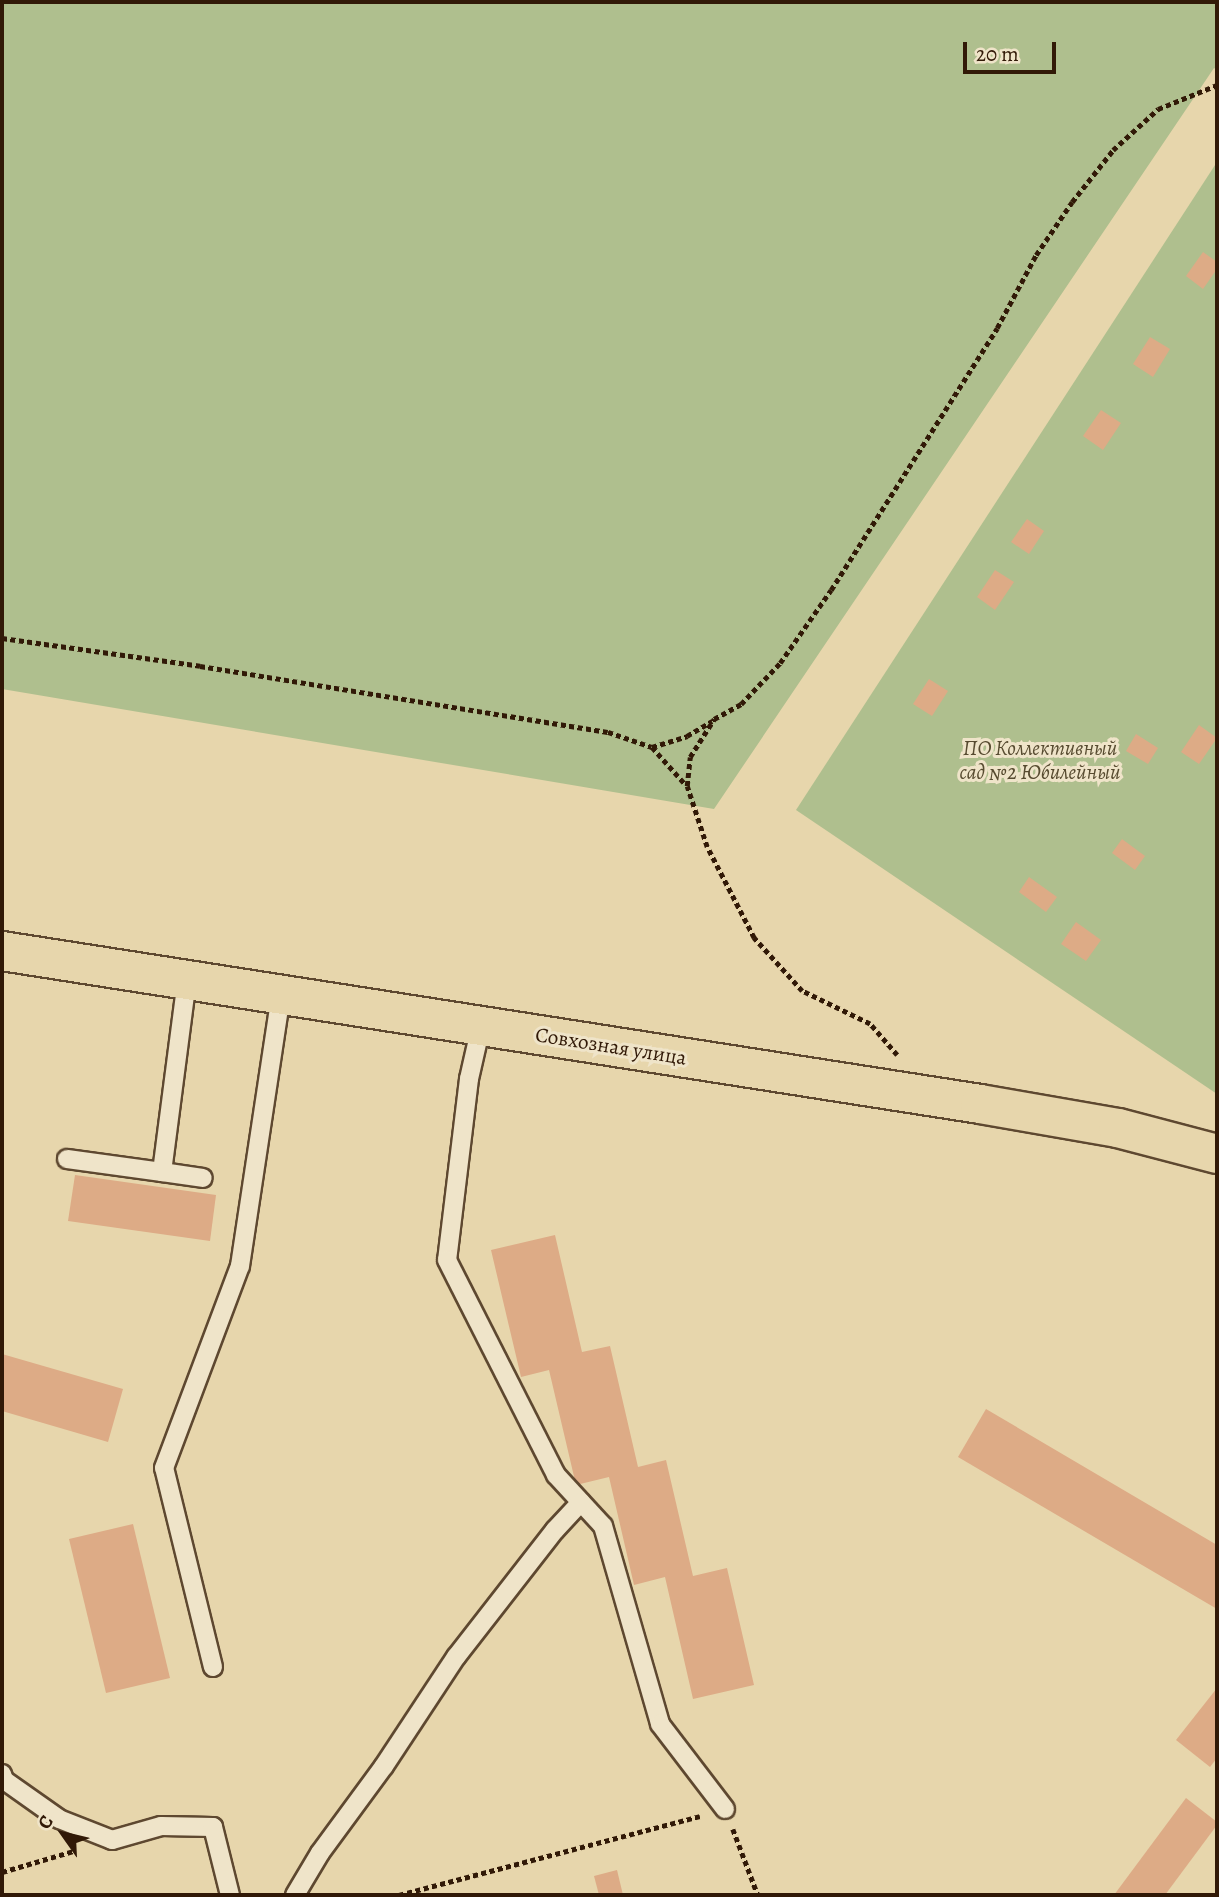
<!DOCTYPE html>
<meta charset="utf-8">
<style>
body{margin:0}
#map{position:relative;width:1219px;height:1897px;overflow:hidden;background:#e7d6ac;font-family:Alegreya,serif}
div>[style]{position:absolute}
.green>*{inset:0;background:#afbf8e}
.building>*{inset:0;background:#ddab86}
.path>*{height:4.5px;margin-top:-2.25px;transform-origin:0;background:repeating-linear-gradient(90deg,#311907 0 5px,transparent 0 8.5px)}
.roads{filter:drop-shadow(2px 0 #5e4830) drop-shadow(-2px 0 #5e4830) drop-shadow(0 2px #5e4830) drop-shadow(0 -2px #5e4830)}
.service>*{height:18px;margin:-9px;padding:0 9px;transform-origin:9px;border-radius:9px;background:#efe4c9}
.primary>*{height:38px;margin:-19px;padding:0 19px;transform-origin:19px;border-radius:19px;background:#e7d6ac}
span{translate:-50% -50%;white-space:nowrap;text-align:center;line-height:1.15;-webkit-text-stroke:6px #efe4c9;paint-order:stroke}
.park-label{font-size:21px;color:#574b30;font-style:italic}
.street-label{font-size:21px;color:#311907}
.frame{position:absolute;inset:0;border:4px solid #311907;pointer-events:none}
.north{position:absolute;left:28px;top:1799px;width:70px;height:70px;-webkit-text-stroke:5px #efe4c9;paint-order:stroke;rotate:304deg;font-size:19px;font-weight:700;line-height:28px;text-align:center;color:#311907}
.north::after{content:'';display:block;margin:auto;width:24px;height:32px;background:#311907;clip-path:polygon(50% 0,100% 100%,50% 72%,0 100%)}
.scale{position:absolute;left:963px;top:42px;width:93px;height:32px;box-sizing:border-box;border:4px solid #311907;border-top:0;padding-left:9px;font-size:21px;line-height:24px;white-space:nowrap;color:#311907;-webkit-text-stroke:5px #efe4c9;paint-order:stroke}
</style>
<div id="map">
<div class="green">
<i style="clip-path:polygon(2px 2px,1217px 2px,1217px 70px,1214px 68px,714px 809px,2px 689px)"></i>
<i style="clip-path:polygon(1217px 162px,1217px 1094px,796px 810px)"></i>
</div>
<div class="building">
<i style="clip-path:polygon(1203px 252px,1217px 262px,1217px 269px,1203px 289px,1186px 276px)"></i>
<i style="clip-path:polygon(1150px 337px,1170px 349px,1153px 377px,1133px 364px)"></i>
<i style="clip-path:polygon(1101px 410px,1121px 423px,1103px 450px,1083px 436px)"></i>
<i style="clip-path:polygon(1027px 519px,1044px 531px,1029px 554px,1011px 542px)"></i>
<i style="clip-path:polygon(995px 570px,1014px 582px,995px 610px,977px 597px)"></i>
<i style="clip-path:polygon(929px 679px,948px 691px,932px 716px,913px 704px)"></i>
<i style="clip-path:polygon(1199px 725px,1217px 738px,1199px 764px,1181px 752px)"></i>
<i style="clip-path:polygon(1136px 734px,1158px 748px,1148px 764px,1126px 751px)"></i>
<i style="clip-path:polygon(1122px 839px,1145px 856px,1135px 870px,1112px 853px)"></i>
<i style="clip-path:polygon(1029px 877px,1057px 897px,1046px 912px,1019px 892px)"></i>
<i style="clip-path:polygon(1076px 922px,1101px 940px,1086px 961px,1061px 944px)"></i>
<i style="clip-path:polygon(75px 1175px,216px 1195px,210px 1241px,68px 1221px)"></i>
<i style="clip-path:polygon(555px 1235px,582px 1352px,610px 1346px,638px 1467px,666px 1460px,693px 1576px,727px 1568px,754px 1685px,693px 1699px,665px 1577px,634px 1585px,609px 1477px,576px 1485px,549px 1370px,521px 1377px,491px 1250px)"></i>
<i style="clip-path:polygon(2px 1354px,123px 1389px,108px 1442px,2px 1411px)"></i>
<i style="clip-path:polygon(986px 1409px,1217px 1545px,1217px 1609px,958px 1457px)"></i>
<i style="clip-path:polygon(133px 1524px,170px 1678px,106px 1693px,69px 1539px)"></i>
<i style="clip-path:polygon(1217px 1688px,1217px 1758px,1210px 1767px,1176px 1740px)"></i>
<i style="clip-path:polygon(1186px 1798px,1217px 1822px,1217px 1825px,1165px 1895px,1114px 1895px)"></i>
<i style="clip-path:polygon(617px 1870px,623px 1895px,599px 1895px,594px 1876px)"></i>
</div>
<div class="path">
<i style="left:2px;top:638px;width:200px;rotate:8deg"></i>
<i style="left:200px;top:666px;width:413px;rotate:9.2deg"></i>
<i style="left:608px;top:732px;width:46px;rotate:18.8deg"></i>
<i style="left:652px;top:747px;width:51px;rotate:48.2deg"></i>
<i style="left:652px;top:747px;width:37px;rotate:-17deg"></i>
<i style="left:687px;top:736px;width:29px;rotate:-31deg"></i>
<i style="left:897px;top:1055px;width:41px;rotate:-131.1deg"></i>
<i style="left:870px;top:1024px;width:76px;rotate:-154.1deg"></i>
<i style="left:802px;top:991px;width:72px;rotate:-132.2deg"></i>
<i style="left:754px;top:938px;width:102px;rotate:-117.3deg"></i>
<i style="left:707px;top:847px;width:64px;rotate:-108.2deg"></i>
<i style="left:687px;top:786px;width:29px;rotate:-84deg"></i>
<i style="left:690px;top:757px;width:45px;rotate:-57.7deg"></i>
<i style="left:714px;top:719px;width:31px;rotate:-29deg"></i>
<i style="left:741px;top:704px;width:57px;rotate:-46.4deg"></i>
<i style="left:780px;top:663px;width:89px;rotate:-55.1deg"></i>
<i style="left:831px;top:590px;width:310px;rotate:-57.6deg"></i>
<i style="left:997px;top:328px;width:83px;rotate:-61.9deg"></i>
<i style="left:1036px;top:255px;width:64px;rotate:-55.8deg"></i>
<i style="left:1072px;top:202px;width:66px;rotate:-51.7deg"></i>
<i style="left:1113px;top:150px;width:61px;rotate:-42.3deg"></i>
<i style="left:1158px;top:109px;width:64px;rotate:-22.1deg"></i>
<i style="left:733px;top:1829px;width:71px;rotate:69.3deg"></i>
<i style="left:2px;top:1872px;width:75px;rotate:-16.3deg"></i>
<i style="left:399px;top:1895px;width:311px;rotate:-14.7deg"></i>
</div>
<div class="roads">
<div class="service">
<i style="left:481px;top:1026px;width:54px;rotate:102.8deg"></i>
<i style="left:469px;top:1079px;width:182px;rotate:96.9deg"></i>
<i style="left:447px;top:1260px;width:241px;rotate:63.1deg"></i>
<i style="left:556px;top:1475px;width:69px;rotate:47.3deg"></i>
<i style="left:603px;top:1526px;width:206px;rotate:73.9deg"></i>
<i style="left:660px;top:1724px;width:107px;rotate:52.6deg"></i>
<i style="left:67px;top:1159px;width:96px;rotate:7.8deg"></i>
<i style="left:162px;top:1172px;width:195px;rotate:-82.6deg"></i>
<i style="left:162px;top:1172px;width:41px;rotate:8.3deg"></i>
<i style="left:213px;top:1667px;width:205px;rotate:-103.8deg"></i>
<i style="left:164px;top:1468px;width:216px;rotate:-69.4deg"></i>
<i style="left:240px;top:1266px;width:275px;rotate:-81.4deg"></i>
<i style="left:2px;top:1774px;width:6px;rotate:72deg"></i>
<i style="left:4px;top:1780px;width:67px;rotate:35.3deg"></i>
<i style="left:59px;top:1819px;width:57px;rotate:21.6deg"></i>
<i style="left:112px;top:1840px;width:51px;rotate:-15.9deg"></i>
<i style="left:161px;top:1826px;width:52px;rotate:1.1deg"></i>
<i style="left:213px;top:1827px;width:70px;rotate:76deg"></i>
<i style="left:295px;top:1895px;width:49px;rotate:-59.2deg"></i>
<i style="left:320px;top:1853px;width:108px;rotate:-53.7deg"></i>
<i style="left:384px;top:1766px;width:131px;rotate:-56.6deg"></i>
<i style="left:456px;top:1657px;width:161px;rotate:-52.1deg"></i>
<i style="left:555px;top:1530px;width:38px;rotate:-47deg"></i>
</div>
<div class="primary">
<i style="left:2px;top:951px;width:990px;rotate:8.89deg"></i>
<i style="left:980px;top:1104px;width:140px;rotate:9.9deg"></i>
<i style="left:1118px;top:1128px;width:102px;rotate:14.7deg"></i>
</div>
</div>
<div class="park-label">
<span style="left:1040px;top:760px">ПО Коллективный<br>сад №2 Юбилейный</span>
</div>
<div class="street-label">
<span style="left:611px;top:1046px;rotate:9deg">Совхозная улица</span>
</div>
<div class="frame"></div>
<div class="north">С</div>
<div class="scale">20 m</div>
</div>
